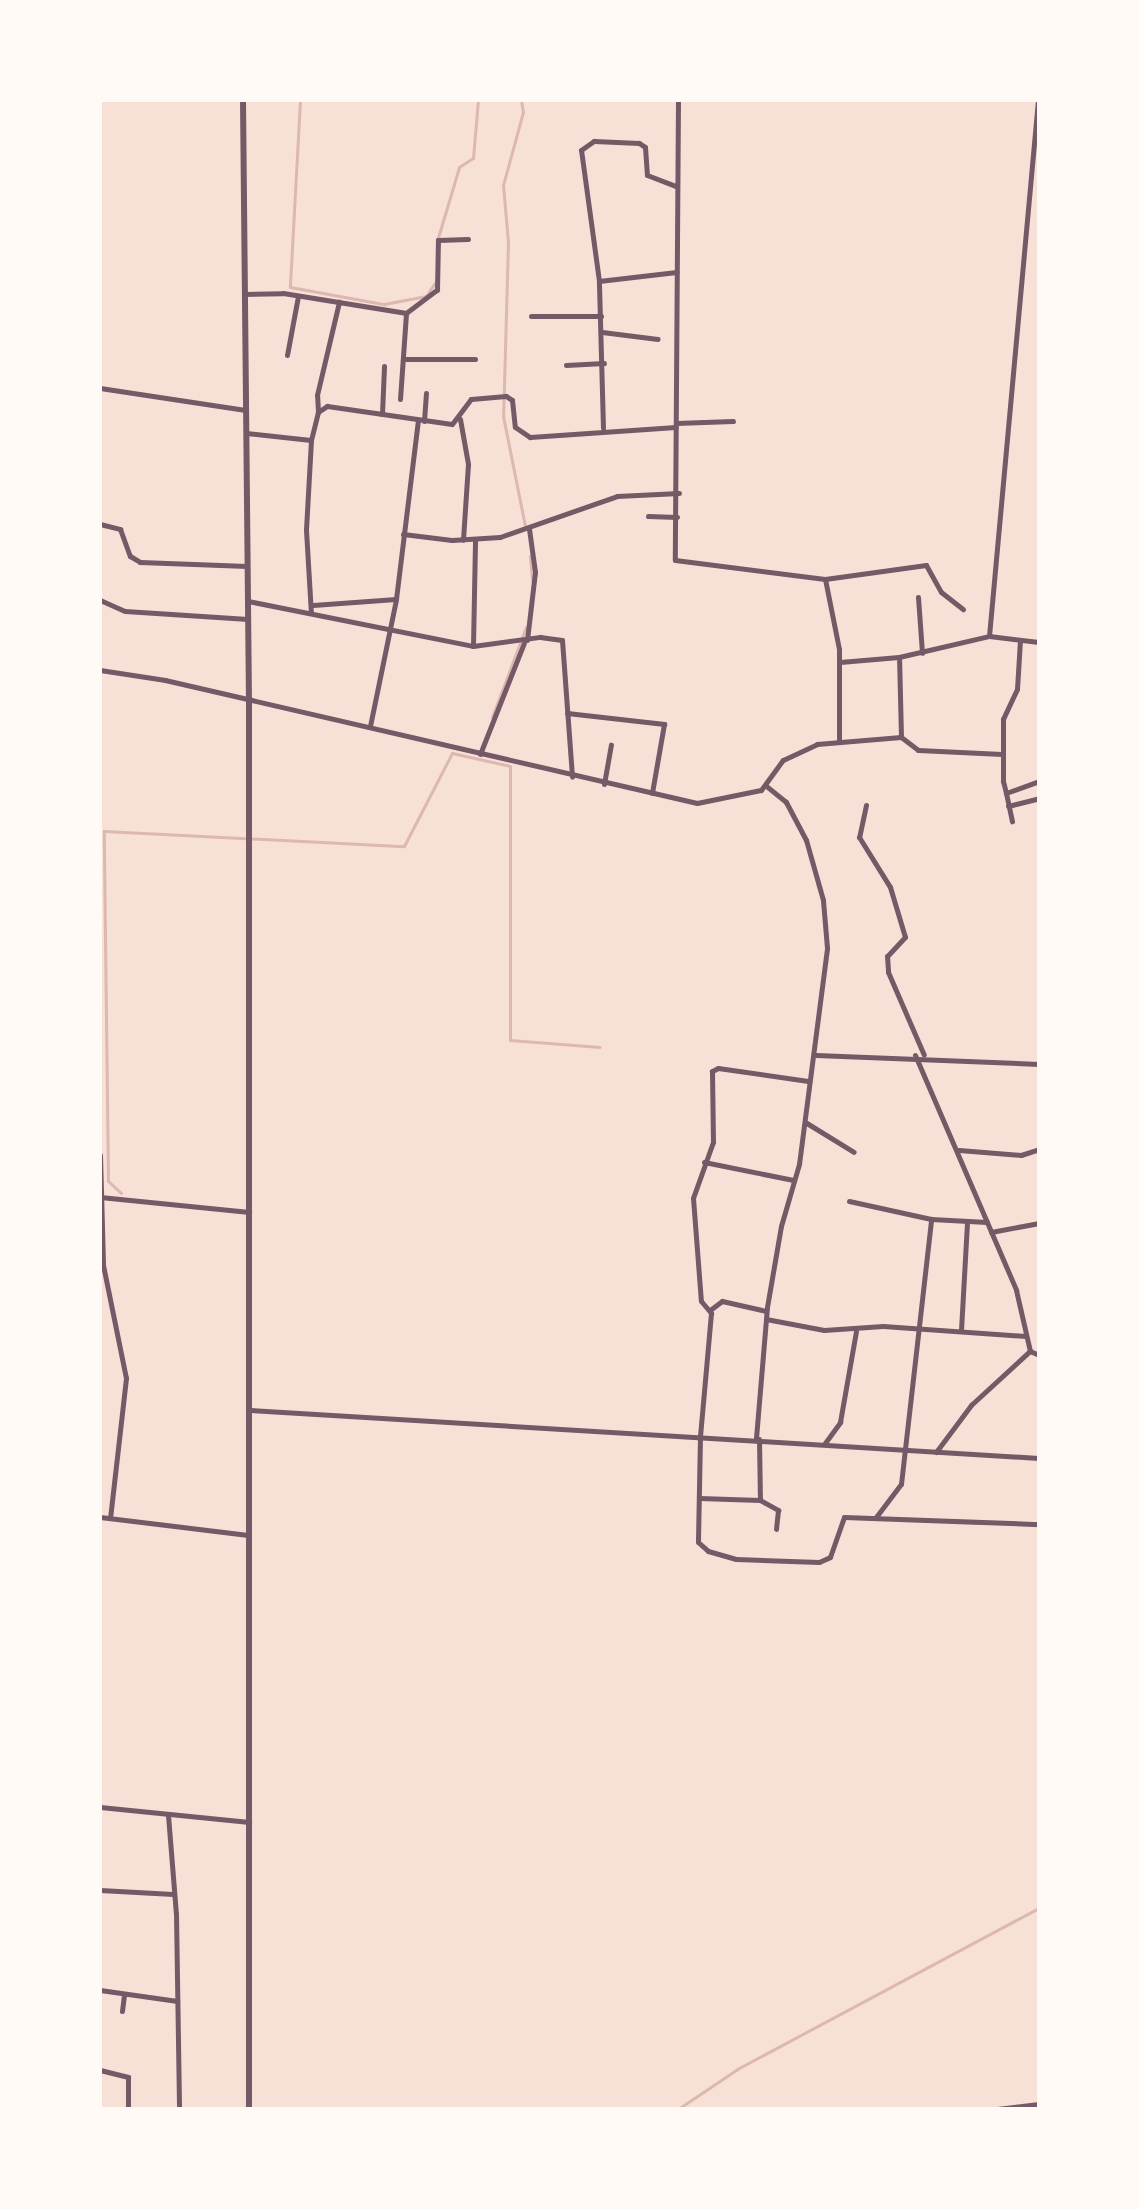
<!DOCTYPE html>
<style>
body{margin:0}
#map{position:relative;width:1139px;height:2209px;overflow:hidden;background:#f7e1d7;font-family:"Times New Roman",serif}
div>[style]{position:absolute}
.stream>*{height:3px;margin:-1.5px;padding:0 1.5px;transform-origin:1.5px;border-radius:1.5px;background:#dcb8b0}
.minor>*{height:5px;margin:-2.5px;padding:0 2.5px;transform-origin:2.5px;border-radius:2.5px;background:#755966}
.tertiary>*{height:6px;margin:-3px;padding:0 3px;transform-origin:3px;border-radius:3px;background:#755966}
span{translate:-50% -50%;white-space:nowrap;text-align:center;line-height:1.15;-webkit-text-stroke:8px #fffaf5;paint-order:stroke}
.frame{position:absolute;inset:0;border:102px solid #fffaf5;pointer-events:none}
</style>
<div id="map">
<div class="stream">
<i style="left:300px;top:100px;width:187px;rotate:93.1deg"></i>
<i style="left:290px;top:287px;width:96px;rotate:10.3deg"></i>
<i style="left:384px;top:304px;width:43px;rotate:-10.8deg"></i>
<i style="left:426px;top:296px;width:18px;rotate:-56deg"></i>
<i style="left:521px;top:100px;width:12px;rotate:81deg"></i>
<i style="left:523px;top:112px;width:76px;rotate:105.3deg"></i>
<i style="left:503px;top:185px;width:57px;rotate:85deg"></i>
<i style="left:508px;top:242px;width:174px;rotate:91.6deg"></i>
<i style="left:503px;top:416px;width:112px;rotate:78.7deg"></i>
<i style="left:437px;top:241px;width:77px;rotate:-73.4deg"></i>
<i style="left:459px;top:167px;width:17px;rotate:-33deg"></i>
<i style="left:473px;top:158px;width:58px;rotate:-85.1deg"></i>
<i style="left:530px;top:556px;width:24px;rotate:85deg"></i>
<i style="left:492px;top:717px;width:96px;rotate:-69.3deg"></i>
<i style="left:121px;top:1193px;width:18px;rotate:-137deg"></i>
<i style="left:108px;top:1181px;width:350px;rotate:-90.7deg"></i>
<i style="left:104px;top:831px;width:300px;rotate:2.9deg"></i>
<i style="left:404px;top:846px;width:105px;rotate:-62.7deg"></i>
<i style="left:452px;top:753px;width:59px;rotate:12.6deg"></i>
<i style="left:510px;top:766px;width:274px;rotate:90deg"></i>
<i style="left:510px;top:1040px;width:90px;rotate:4.4deg"></i>
<i style="left:678px;top:2109px;width:73px;rotate:-33.9deg"></i>
<i style="left:739px;top:2068px;width:340px;rotate:-28.1deg"></i>
</div>
<div class="minor">
<i style="left:678px;top:100px;width:460px;rotate:90.4deg"></i>
<i style="left:675px;top:560px;width:151px;rotate:7.2deg"></i>
<i style="left:825px;top:579px;width:102px;rotate:-7.9deg"></i>
<i style="left:926px;top:565px;width:31px;rotate:61deg"></i>
<i style="left:941px;top:592px;width:28px;rotate:38deg"></i>
<i style="left:599px;top:281px;width:78px;rotate:-6.7deg"></i>
<i style="left:244px;top:294px;width:39px;rotate:-1deg"></i>
<i style="left:283px;top:293px;width:125px;rotate:9.2deg"></i>
<i style="left:406px;top:313px;width:39px;rotate:-37deg"></i>
<i style="left:437px;top:290px;width:50px;rotate:-88.9deg"></i>
<i style="left:438px;top:240px;width:30px;rotate:-2deg"></i>
<i style="left:531px;top:316px;width:70px"></i>
<i style="left:602px;top:332px;width:56px;rotate:7.1deg"></i>
<i style="left:287px;top:355px;width:60px;rotate:-79.4deg"></i>
<i style="left:406px;top:359px;width:69px"></i>
<i style="left:566px;top:365px;width:38px;rotate:-3deg"></i>
<i style="left:100px;top:388px;width:147px;rotate:8.6deg"></i>
<i style="left:400px;top:399px;width:86px;rotate:-86deg"></i>
<i style="left:318px;top:412px;width:17px;rotate:-93deg"></i>
<i style="left:317px;top:395px;width:96px;rotate:-76.7deg"></i>
<i style="left:382px;top:414px;width:48px;rotate:-87.6deg"></i>
<i style="left:460px;top:419px;width:46px;rotate:79.9deg"></i>
<i style="left:468px;top:464px;width:76px;rotate:93.8deg"></i>
<i style="left:424px;top:421px;width:28px;rotate:-86deg"></i>
<i style="left:676px;top:423px;width:57px;rotate:-2deg"></i>
<i style="left:603px;top:428px;width:147px;rotate:-91.6deg"></i>
<i style="left:599px;top:281px;width:132px;rotate:-97.8deg"></i>
<i style="left:581px;top:150px;width:16px;rotate:-35deg"></i>
<i style="left:594px;top:141px;width:45px;rotate:2.5deg"></i>
<i style="left:639px;top:143px;width:7px;rotate:34deg"></i>
<i style="left:645px;top:147px;width:28px;rotate:86deg"></i>
<i style="left:647px;top:175px;width:31px;rotate:21deg"></i>
<i style="left:246px;top:433px;width:65px;rotate:6.1deg"></i>
<i style="left:311px;top:440px;width:29px;rotate:-76deg"></i>
<i style="left:318px;top:412px;width:11px;rotate:-34deg"></i>
<i style="left:327px;top:406px;width:126px;rotate:8.2deg"></i>
<i style="left:452px;top:424px;width:31px;rotate:-53deg"></i>
<i style="left:471px;top:399px;width:35px;rotate:-5deg"></i>
<i style="left:506px;top:396px;width:7px;rotate:34deg"></i>
<i style="left:512px;top:400px;width:27px;rotate:84deg"></i>
<i style="left:515px;top:427px;width:18px;rotate:34deg"></i>
<i style="left:530px;top:437px;width:146px;rotate:-3.9deg"></i>
<i style="left:311px;top:440px;width:90px;rotate:93.2deg"></i>
<i style="left:306px;top:530px;width:83px;rotate:86.6deg"></i>
<i style="left:648px;top:516px;width:29px;rotate:2deg"></i>
<i style="left:100px;top:524px;width:21px;rotate:14deg"></i>
<i style="left:120px;top:529px;width:29px;rotate:70deg"></i>
<i style="left:130px;top:556px;width:12px;rotate:31deg"></i>
<i style="left:140px;top:562px;width:107px;rotate:2.1deg"></i>
<i style="left:403px;top:534px;width:49px;rotate:7deg"></i>
<i style="left:452px;top:540px;width:48px;rotate:-3.6deg"></i>
<i style="left:500px;top:537px;width:124px;rotate:-19.3deg"></i>
<i style="left:617px;top:496px;width:62px;rotate:-2.8deg"></i>
<i style="left:825px;top:579px;width:71px;rotate:78.7deg"></i>
<i style="left:839px;top:649px;width:91px;rotate:90deg"></i>
<i style="left:918px;top:597px;width:56px;rotate:85.9deg"></i>
<i style="left:100px;top:600px;width:27px;rotate:24deg"></i>
<i style="left:125px;top:611px;width:123px;rotate:3.7deg"></i>
<i style="left:248px;top:601px;width:229px;rotate:11.3deg"></i>
<i style="left:473px;top:646px;width:68px;rotate:-7.7deg"></i>
<i style="left:540px;top:637px;width:22px;rotate:8deg"></i>
<i style="left:562px;top:640px;width:137px;rotate:85.8deg"></i>
<i style="left:313px;top:605px;width:83px;rotate:-4.1deg"></i>
<i style="left:989px;top:636px;width:538px;rotate:-84.78deg"></i>
<i style="left:527px;top:640px;width:68px;rotate:-83.3deg"></i>
<i style="left:535px;top:572px;width:43px;rotate:-97.9deg"></i>
<i style="left:1020px;top:640px;width:49px;rotate:93.5deg"></i>
<i style="left:1017px;top:689px;width:33px;rotate:115deg"></i>
<i style="left:1003px;top:719px;width:62px;rotate:90deg"></i>
<i style="left:1003px;top:781px;width:12px;rotate:76deg"></i>
<i style="left:1006px;top:793px;width:35px;rotate:-20deg"></i>
<i style="left:473px;top:646px;width:106px;rotate:-88.9deg"></i>
<i style="left:840px;top:662px;width:59px;rotate:-4.8deg"></i>
<i style="left:899px;top:657px;width:92px;rotate:-13.1deg"></i>
<i style="left:989px;top:636px;width:50px;rotate:6.8deg"></i>
<i style="left:100px;top:670px;width:66px;rotate:8.7deg"></i>
<i style="left:165px;top:680px;width:546px;rotate:13.02deg"></i>
<i style="left:697px;top:803px;width:65px;rotate:-11.5deg"></i>
<i style="left:761px;top:790px;width:37px;rotate:-54deg"></i>
<i style="left:783px;top:760px;width:38px;rotate:-25deg"></i>
<i style="left:817px;top:744px;width:84px;rotate:-4.8deg"></i>
<i style="left:901px;top:737px;width:80px;rotate:-91.4deg"></i>
<i style="left:567px;top:713px;width:98px;rotate:6.5deg"></i>
<i style="left:664px;top:724px;width:70px;rotate:99.9deg"></i>
<i style="left:370px;top:726px;width:130px;rotate:-78.4deg"></i>
<i style="left:396px;top:599px;width:180px;rotate:-83deg"></i>
<i style="left:901px;top:737px;width:21px;rotate:37deg"></i>
<i style="left:918px;top:750px;width:84px;rotate:2.7deg"></i>
<i style="left:480px;top:754px;width:119px;rotate:-68.4deg"></i>
<i style="left:604px;top:784px;width:40px;rotate:-80deg"></i>
<i style="left:1006px;top:793px;width:29px;rotate:78deg"></i>
<i style="left:866px;top:805px;width:33px;rotate:102deg"></i>
<i style="left:859px;top:837px;width:59px;rotate:58.2deg"></i>
<i style="left:890px;top:887px;width:52px;rotate:73.3deg"></i>
<i style="left:905px;top:937px;width:26px;rotate:133deg"></i>
<i style="left:887px;top:956px;width:16px;rotate:86deg"></i>
<i style="left:888px;top:972px;width:90px;rotate:66.6deg"></i>
<i style="left:1008px;top:806px;width:32px;rotate:-14deg"></i>
<i style="left:816px;top:1055px;width:223px;rotate:2.3deg"></i>
<i style="left:915px;top:1055px;width:256px;rotate:66.7deg"></i>
<i style="left:1016px;top:1290px;width:63px;rotate:77.1deg"></i>
<i style="left:1030px;top:1351px;width:10px;rotate:24deg"></i>
<i style="left:808px;top:1081px;width:91px;rotate:-171.8deg"></i>
<i style="left:718px;top:1068px;width:7px;rotate:153deg"></i>
<i style="left:712px;top:1071px;width:71px;rotate:89.2deg"></i>
<i style="left:713px;top:1142px;width:59px;rotate:109.7deg"></i>
<i style="left:693px;top:1198px;width:103px;rotate:85.6deg"></i>
<i style="left:701px;top:1301px;width:16px;rotate:50deg"></i>
<i style="left:711px;top:1313px;width:123px;rotate:95.1deg"></i>
<i style="left:700px;top:1436px;width:106px;rotate:91.1deg"></i>
<i style="left:698px;top:1542px;width:13px;rotate:42deg"></i>
<i style="left:708px;top:1551px;width:29px;rotate:16deg"></i>
<i style="left:736px;top:1559px;width:83px;rotate:2.1deg"></i>
<i style="left:819px;top:1562px;width:12px;rotate:-24deg"></i>
<i style="left:830px;top:1557px;width:42px;rotate:-70.7deg"></i>
<i style="left:844px;top:1517px;width:195px;rotate:2.1deg"></i>
<i style="left:805px;top:1122px;width:57px;rotate:31.5deg"></i>
<i style="left:959px;top:1150px;width:62px;rotate:4.6deg"></i>
<i style="left:1021px;top:1155px;width:19px;rotate:-18deg"></i>
<i style="left:100px;top:1155px;width:110px;rotate:88.4deg"></i>
<i style="left:103px;top:1265px;width:115px;rotate:78.5deg"></i>
<i style="left:126px;top:1378px;width:141px;rotate:96.5deg"></i>
<i style="left:704px;top:1162px;width:91px;rotate:11.4deg"></i>
<i style="left:100px;top:1197px;width:150px;rotate:5.7deg"></i>
<i style="left:849px;top:1201px;width:84px;rotate:12.4deg"></i>
<i style="left:931px;top:1219px;width:56px;rotate:3.1deg"></i>
<i style="left:991px;top:1232px;width:49px;rotate:-10.6deg"></i>
<i style="left:710px;top:1310px;width:15px;rotate:-37deg"></i>
<i style="left:722px;top:1301px;width:45px;rotate:12.8deg"></i>
<i style="left:766px;top:1319px;width:59px;rotate:10.7deg"></i>
<i style="left:824px;top:1330px;width:59px;rotate:-3.9deg"></i>
<i style="left:883px;top:1326px;width:143px;rotate:4deg"></i>
<i style="left:961px;top:1330px;width:108px;rotate:-86.8deg"></i>
<i style="left:250px;top:1410px;width:790px;rotate:3.48deg"></i>
<i style="left:756px;top:1438px;width:131px;rotate:-85.2deg"></i>
<i style="left:767px;top:1307px;width:82px;rotate:-80.2deg"></i>
<i style="left:781px;top:1226px;width:65px;rotate:-73.8deg"></i>
<i style="left:799px;top:1164px;width:218px;rotate:-82.6deg"></i>
<i style="left:827px;top:948px;width:48px;rotate:-94.8deg"></i>
<i style="left:823px;top:900px;width:62px;rotate:-105.8deg"></i>
<i style="left:806px;top:840px;width:43px;rotate:-117.8deg"></i>
<i style="left:786px;top:802px;width:26px;rotate:-141deg"></i>
<i style="left:759px;top:1439px;width:61px;rotate:89.1deg"></i>
<i style="left:760px;top:1500px;width:21px;rotate:29deg"></i>
<i style="left:778px;top:1510px;width:19px;rotate:96deg"></i>
<i style="left:825px;top:1443px;width:26px;rotate:-54deg"></i>
<i style="left:840px;top:1422px;width:92px;rotate:-80deg"></i>
<i style="left:936px;top:1452px;width:59px;rotate:-53.3deg"></i>
<i style="left:971px;top:1405px;width:80px;rotate:-42.5deg"></i>
<i style="left:699px;top:1498px;width:61px;rotate:1.9deg"></i>
<i style="left:100px;top:1517px;width:149px;rotate:6.9deg"></i>
<i style="left:876px;top:1517px;width:41px;rotate:-52.9deg"></i>
<i style="left:901px;top:1484px;width:267px;rotate:-83.5deg"></i>
<i style="left:100px;top:1807px;width:150px;rotate:5.7deg"></i>
<i style="left:168px;top:1815px;width:99px;rotate:85.4deg"></i>
<i style="left:176px;top:1914px;width:195px;rotate:89.1deg"></i>
<i style="left:100px;top:1890px;width:73px;rotate:3.1deg"></i>
<i style="left:100px;top:1990px;width:78px;rotate:8.1deg"></i>
<i style="left:122px;top:2011px;width:17px;rotate:-83deg"></i>
<i style="left:100px;top:2070px;width:29px;rotate:14deg"></i>
<i style="left:128px;top:2077px;width:32px;rotate:90deg"></i>
<i style="left:997px;top:2109px;width:42px;rotate:-6.8deg"></i>
</div>
<div class="tertiary">
<i style="left:243px;top:100px;width:602px;rotate:89.43deg"></i>
<i style="left:249px;top:702px;width:1407px;rotate:90deg"></i>
</div>
<div class="frame"></div>
</div>
